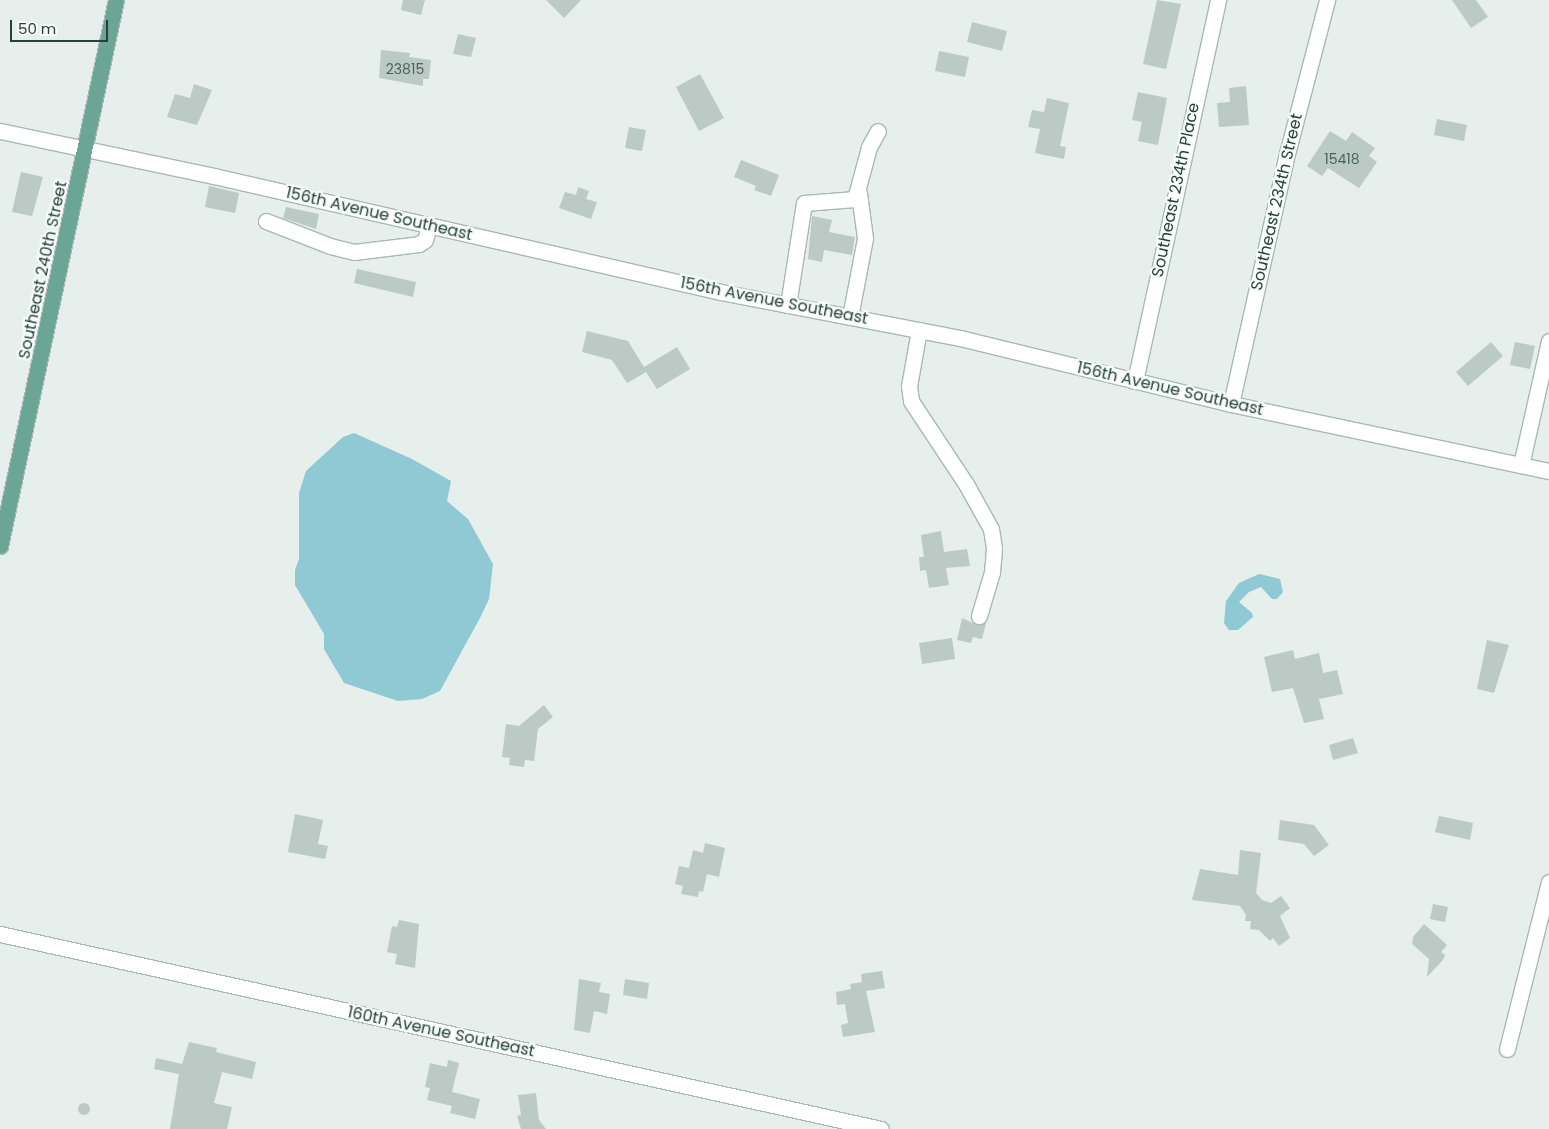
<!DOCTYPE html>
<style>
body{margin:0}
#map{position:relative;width:1549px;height:1129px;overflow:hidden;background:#e6efeb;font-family:Poppins,sans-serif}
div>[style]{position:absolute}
.water>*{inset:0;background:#8ec9d4}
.building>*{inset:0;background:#bbcac4}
.round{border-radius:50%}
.roads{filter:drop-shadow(1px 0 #a8b8b2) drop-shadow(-1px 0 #a8b8b2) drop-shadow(0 1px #a8b8b2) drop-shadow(0 -1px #a8b8b2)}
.minor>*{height:15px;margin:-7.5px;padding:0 7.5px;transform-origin:7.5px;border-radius:7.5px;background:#fff}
.major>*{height:15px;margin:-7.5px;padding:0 7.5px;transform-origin:7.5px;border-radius:7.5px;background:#6aa596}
span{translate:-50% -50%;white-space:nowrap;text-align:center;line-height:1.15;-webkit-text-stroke:4.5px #f7fbf9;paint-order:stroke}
.number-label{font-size:14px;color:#4a645c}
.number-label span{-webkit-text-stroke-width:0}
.street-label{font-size:16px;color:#24423a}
.scale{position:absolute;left:10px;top:20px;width:98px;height:22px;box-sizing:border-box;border:2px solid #24423a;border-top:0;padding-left:6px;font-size:15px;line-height:18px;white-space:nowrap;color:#24423a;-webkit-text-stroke:4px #f7fbf9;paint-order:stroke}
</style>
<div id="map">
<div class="water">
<i style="clip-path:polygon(354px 433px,412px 459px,451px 481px,447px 501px,468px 519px,493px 564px,489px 599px,481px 616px,440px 691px,422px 699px,398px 701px,344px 683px,324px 649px,324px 634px,295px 585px,295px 570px,299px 559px,299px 493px,306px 471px,343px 437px)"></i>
<i style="clip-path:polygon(1259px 574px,1280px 579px,1283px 592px,1277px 599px,1272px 599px,1261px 587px,1249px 592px,1239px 602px,1252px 613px,1253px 617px,1238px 630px,1229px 630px,1224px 623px,1226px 601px,1239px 583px)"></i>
</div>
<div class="building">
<i style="clip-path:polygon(403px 0,425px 0,421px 15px,401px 10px)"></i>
<i style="clip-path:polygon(546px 0,581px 0,564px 18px)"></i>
<i style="clip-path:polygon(1157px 0,1181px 4px,1166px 69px,1143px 64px)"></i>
<i style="clip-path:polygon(1452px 0,1476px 0,1488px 17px,1471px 28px)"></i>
<i style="clip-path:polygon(972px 22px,1007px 31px,1002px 51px,967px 42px)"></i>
<i style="clip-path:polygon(458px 34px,476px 38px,471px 57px,453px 54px)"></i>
<i style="clip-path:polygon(381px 50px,410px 53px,409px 57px,431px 60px,429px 79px,423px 79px,423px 86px,379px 78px)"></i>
<i style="clip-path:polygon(939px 51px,969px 57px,965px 77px,935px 71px)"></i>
<i style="clip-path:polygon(700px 74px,724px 118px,699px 131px,676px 87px)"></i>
<i style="clip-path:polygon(194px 84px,212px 90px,197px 125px,167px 117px,175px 94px,190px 98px)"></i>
<i style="clip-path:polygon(1246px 86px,1249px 125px,1219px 127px,1217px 103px,1230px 102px,1229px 88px)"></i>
<i style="clip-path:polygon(1138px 92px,1167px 98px,1158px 145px,1138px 141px,1142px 122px,1132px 120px)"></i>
<i style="clip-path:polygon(1047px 98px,1069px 103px,1060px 146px,1066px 147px,1064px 159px,1035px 153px,1040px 129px,1028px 127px,1032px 110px,1044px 112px)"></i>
<i style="clip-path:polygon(1437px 119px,1467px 125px,1464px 141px,1434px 135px)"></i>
<i style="clip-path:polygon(629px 127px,646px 130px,642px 151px,625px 148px)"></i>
<i style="clip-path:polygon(1330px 131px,1346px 141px,1352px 132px,1375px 148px,1369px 156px,1377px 162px,1359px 188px,1328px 168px,1322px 176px,1307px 166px)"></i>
<i style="clip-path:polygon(741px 160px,779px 175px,771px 196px,754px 190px,756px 186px,734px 177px)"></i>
<i style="clip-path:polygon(21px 172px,43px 177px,32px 216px,12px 212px)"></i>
<i style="clip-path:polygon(209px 186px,239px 193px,235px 213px,205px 207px)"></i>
<i style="clip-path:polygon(578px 187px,589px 191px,586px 199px,597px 202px,591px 219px,559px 208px,565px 192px,576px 195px)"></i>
<i style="clip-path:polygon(286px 207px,319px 214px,316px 229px,283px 218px)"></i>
<i style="clip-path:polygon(812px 216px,832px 220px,829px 232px,855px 237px,852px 255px,824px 250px,822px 262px,808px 259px)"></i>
<i style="clip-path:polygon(357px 269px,416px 282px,413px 297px,354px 283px)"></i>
<i style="clip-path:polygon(587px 331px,628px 341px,644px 367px,677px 347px,690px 369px,657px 389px,646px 372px,627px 383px,612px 360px,582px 352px)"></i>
<i style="clip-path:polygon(1491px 342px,1503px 356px,1468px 386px,1456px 372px)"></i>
<i style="clip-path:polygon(1515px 342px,1535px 346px,1530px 369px,1510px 365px)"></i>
<i style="clip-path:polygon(941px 531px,944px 552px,967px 549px,970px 566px,946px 568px,949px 585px,929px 588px,926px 570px,920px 571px,919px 557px,924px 557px,921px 535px)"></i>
<i style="clip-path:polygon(962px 618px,977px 625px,986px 623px,982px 639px,973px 637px,971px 643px,957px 640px)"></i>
<i style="clip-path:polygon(952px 638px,955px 659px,922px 664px,919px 643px)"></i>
<i style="clip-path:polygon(1487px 640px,1509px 645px,1494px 693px,1477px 689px)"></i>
<i style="clip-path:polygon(1293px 650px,1295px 659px,1319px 653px,1323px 673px,1337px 670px,1343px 694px,1319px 699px,1324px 719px,1304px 723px,1293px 688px,1272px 692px,1264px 657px)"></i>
<i style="clip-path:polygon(544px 705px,553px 717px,538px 729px,534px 761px,525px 760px,524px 767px,509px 765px,510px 758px,502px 757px,506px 724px,519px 726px)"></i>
<i style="clip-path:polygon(1353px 738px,1358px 753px,1333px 760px,1329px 745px)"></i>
<i style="clip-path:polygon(295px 814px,323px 820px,318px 844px,328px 846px,325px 859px,288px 852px)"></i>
<i style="clip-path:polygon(1439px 816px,1473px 823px,1470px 840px,1435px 832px)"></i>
<i style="clip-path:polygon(1280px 820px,1314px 825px,1329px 845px,1314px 856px,1304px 844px,1278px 840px)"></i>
<i style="clip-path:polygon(705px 843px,725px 848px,719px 877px,707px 874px,703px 892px,699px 891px,698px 897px,681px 894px,683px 886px,675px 884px,679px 866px,689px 868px,693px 850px,703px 853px)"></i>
<i style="clip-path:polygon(1240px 850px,1261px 853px,1256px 893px,1262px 900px,1271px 903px,1281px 896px,1290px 908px,1280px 916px,1290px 938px,1279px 946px,1273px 938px,1270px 941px,1259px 930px,1250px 929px,1251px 921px,1245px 921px,1246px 915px,1240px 906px,1192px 900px,1200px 869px,1238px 875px)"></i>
<i style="clip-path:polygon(1433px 904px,1448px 907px,1445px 922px,1430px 919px)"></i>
<i style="clip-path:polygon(399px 920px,419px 924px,415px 968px,395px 964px,397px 954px,387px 952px,392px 926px,397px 927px)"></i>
<i style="clip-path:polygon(1424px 924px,1447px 945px,1441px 952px,1445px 955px,1443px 960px,1427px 977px,1429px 959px,1412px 944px,1413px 937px)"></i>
<i style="clip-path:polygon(882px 971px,885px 988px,866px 991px,875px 1032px,843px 1037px,841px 1025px,848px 1023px,845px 1004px,837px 1005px,836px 992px,851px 989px,850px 984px,862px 982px,861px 974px)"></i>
<i style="clip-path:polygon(579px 979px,601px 983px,599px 992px,610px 994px,607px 1014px,594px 1011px,590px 1033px,574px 1030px)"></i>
<i style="clip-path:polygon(625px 979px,649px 983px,647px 999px,623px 995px)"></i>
<i style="clip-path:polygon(189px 1042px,217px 1048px,216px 1052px,256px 1062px,252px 1079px,222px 1072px,214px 1103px,232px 1107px,227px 1129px,170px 1129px,179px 1074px,154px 1069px,156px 1058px,182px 1064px)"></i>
<i style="clip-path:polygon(448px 1060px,459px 1063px,452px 1092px,480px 1099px,475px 1119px,450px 1113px,452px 1106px,427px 1100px,430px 1088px,425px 1087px,430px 1063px,447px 1067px)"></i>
<i style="clip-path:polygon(536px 1093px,539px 1120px,546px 1129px,521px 1129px,517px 1116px,521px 1115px,518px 1095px)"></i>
<i class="round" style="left:78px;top:1103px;width:12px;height:12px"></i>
</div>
<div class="roads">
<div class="minor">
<i style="left:0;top:131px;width:219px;rotate:11.9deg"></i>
<i style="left:214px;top:176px;width:520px;rotate:12.89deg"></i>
<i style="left:721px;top:292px;width:243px;rotate:10.9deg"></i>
<i style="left:960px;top:338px;width:279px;rotate:13.7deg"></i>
<i style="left:1231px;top:404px;width:325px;rotate:11.9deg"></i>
<i style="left:266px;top:221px;width:69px;rotate:21.3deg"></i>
<i style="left:330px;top:246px;width:25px;rotate:14deg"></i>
<i style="left:354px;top:252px;width:65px;rotate:-7deg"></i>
<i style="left:419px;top:244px;width:7px;rotate:-34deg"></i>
<i style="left:425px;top:240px;width:15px;rotate:-74deg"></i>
<i style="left:788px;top:305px;width:103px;rotate:-81.1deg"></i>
<i style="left:804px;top:203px;width:51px;rotate:-4.5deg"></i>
<i style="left:855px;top:199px;width:54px;rotate:-74.9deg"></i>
<i style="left:869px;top:147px;width:18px;rotate:-61deg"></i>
<i style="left:850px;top:317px;width:80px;rotate:-79.2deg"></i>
<i style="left:865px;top:238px;width:45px;rotate:-97.6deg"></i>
<i style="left:919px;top:330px;width:57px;rotate:100.1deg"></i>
<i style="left:909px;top:386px;width:15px;rotate:82deg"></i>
<i style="left:911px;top:401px;width:100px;rotate:56.5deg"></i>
<i style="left:966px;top:484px;width:51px;rotate:60.9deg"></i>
<i style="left:991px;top:529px;width:20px;rotate:81deg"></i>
<i style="left:994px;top:549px;width:23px;rotate:95deg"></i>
<i style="left:992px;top:572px;width:46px;rotate:106.5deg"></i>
<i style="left:1135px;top:381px;width:390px;rotate:-77.7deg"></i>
<i style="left:1231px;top:404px;width:260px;rotate:-77.4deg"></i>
<i style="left:1288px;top:150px;width:155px;rotate:-75.4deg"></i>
<i style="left:1521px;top:465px;width:127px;rotate:-77.3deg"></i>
<i style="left:0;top:934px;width:902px;rotate:12.48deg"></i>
<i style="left:1507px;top:1049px;width:172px;rotate:-75.9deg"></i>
</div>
<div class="major">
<i style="left:0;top:546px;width:558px;rotate:-78.01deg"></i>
</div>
</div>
<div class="number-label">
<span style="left:405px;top:69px">23815</span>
<span style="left:1342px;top:159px">15418</span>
</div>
<div class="street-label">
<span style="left:1176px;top:190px;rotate:-78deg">Southeast 234th Place</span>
<span style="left:1277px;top:202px;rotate:-77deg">Southeast 234th Street</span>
<span style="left:379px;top:214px;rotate:13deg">156th Avenue Southeast</span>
<span style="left:43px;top:270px;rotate:-78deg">Southeast 240th Street</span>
<span style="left:774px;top:301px;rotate:11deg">156th Avenue Southeast</span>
<span style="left:1170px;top:389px;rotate:13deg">156th Avenue Southeast</span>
<span style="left:441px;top:1032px;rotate:12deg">160th Avenue Southeast</span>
</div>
<div class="scale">50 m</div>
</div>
